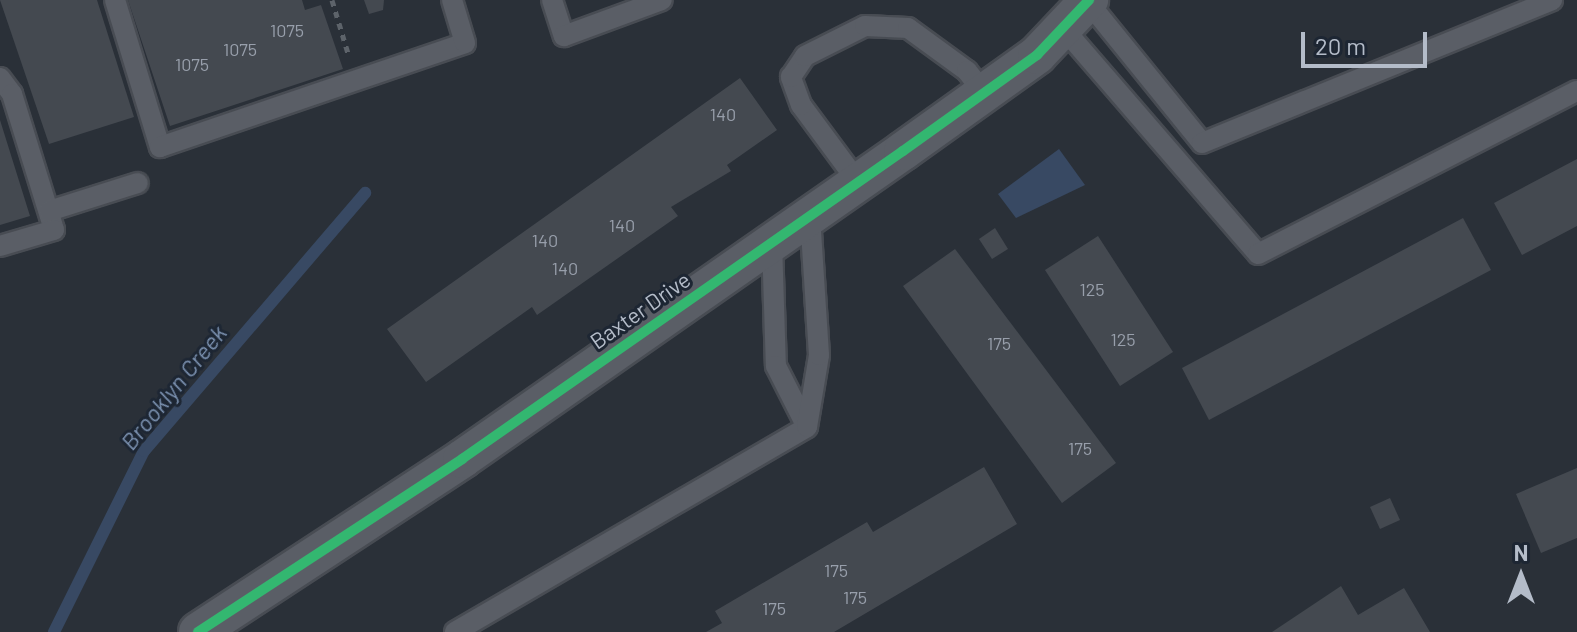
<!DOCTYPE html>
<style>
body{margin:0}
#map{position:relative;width:1577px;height:632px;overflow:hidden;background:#2a3038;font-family:Barlow,sans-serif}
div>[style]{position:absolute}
.water>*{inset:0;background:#384963}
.stream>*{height:12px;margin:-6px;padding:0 6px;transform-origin:6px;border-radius:6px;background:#384963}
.building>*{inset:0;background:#444950}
.path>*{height:5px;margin-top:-2.5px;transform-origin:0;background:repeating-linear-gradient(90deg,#5d636a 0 6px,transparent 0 12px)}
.roads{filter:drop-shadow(2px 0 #484c53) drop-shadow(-2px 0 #484c53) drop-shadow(0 2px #484c53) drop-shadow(0 -2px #484c53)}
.lane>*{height:20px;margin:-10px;padding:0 10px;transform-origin:10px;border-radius:10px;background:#5a5e66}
.street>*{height:38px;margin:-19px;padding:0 19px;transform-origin:19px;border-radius:19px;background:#5a5e66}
.cycleway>*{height:10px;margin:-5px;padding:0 5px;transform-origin:5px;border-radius:5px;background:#33b770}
span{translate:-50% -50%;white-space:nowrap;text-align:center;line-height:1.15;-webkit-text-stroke:6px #1d2633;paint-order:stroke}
.number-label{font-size:18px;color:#989fab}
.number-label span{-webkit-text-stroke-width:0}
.street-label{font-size:22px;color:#b4bcc9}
.water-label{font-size:24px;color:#7c92b1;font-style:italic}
.north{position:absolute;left:1481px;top:536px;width:80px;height:80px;-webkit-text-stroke:6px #1d2633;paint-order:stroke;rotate:0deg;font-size:22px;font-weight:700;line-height:32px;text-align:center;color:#b4bcc9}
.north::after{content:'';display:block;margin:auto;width:28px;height:36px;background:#b4bcc9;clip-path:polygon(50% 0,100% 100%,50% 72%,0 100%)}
.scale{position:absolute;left:1301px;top:32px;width:126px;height:36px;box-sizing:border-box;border:4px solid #b4bcc9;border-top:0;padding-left:10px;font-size:24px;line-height:28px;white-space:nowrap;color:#b4bcc9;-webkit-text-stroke:6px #1d2633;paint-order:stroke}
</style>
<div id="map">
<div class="water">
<i style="clip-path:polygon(1059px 149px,1085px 185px,1016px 218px,998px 194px)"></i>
</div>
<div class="stream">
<i style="left:54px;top:632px;width:202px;rotate:-63.6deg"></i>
<i style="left:144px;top:451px;width:340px;rotate:-49.4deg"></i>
</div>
<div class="building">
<i style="clip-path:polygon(0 0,97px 0,134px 117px,49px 144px)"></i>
<i style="clip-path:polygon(128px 0,302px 0,305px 10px,321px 5px,343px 69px,170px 126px)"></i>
<i style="clip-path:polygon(364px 0,384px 0,383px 10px,369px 14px)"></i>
<i style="clip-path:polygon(740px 78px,777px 130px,727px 165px,731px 171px,671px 207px,678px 216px,537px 315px,532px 307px,426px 382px,387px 329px)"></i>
<i style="clip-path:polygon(0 120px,30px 216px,0 225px)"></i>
<i style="clip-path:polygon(1577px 159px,1577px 226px,1522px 255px,1494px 203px)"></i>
<i style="clip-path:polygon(1463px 218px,1491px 270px,1209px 420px,1182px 368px)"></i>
<i style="clip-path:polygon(995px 228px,1008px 249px,992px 259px,979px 239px)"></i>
<i style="clip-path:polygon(1098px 236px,1173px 352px,1120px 386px,1045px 270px)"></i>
<i style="clip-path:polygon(955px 249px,1116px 463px,1062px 503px,903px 286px)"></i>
<i style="clip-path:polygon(984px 467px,1017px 524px,834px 632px,706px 632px,722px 623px,715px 611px,867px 522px,873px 532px)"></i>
<i style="clip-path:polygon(1577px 468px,1577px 538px,1541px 553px,1516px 494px)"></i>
<i style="clip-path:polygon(1390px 498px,1400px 520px,1380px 529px,1370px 507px)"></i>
<i style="clip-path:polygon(1341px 586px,1358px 615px,1404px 588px,1430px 632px,1272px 632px)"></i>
</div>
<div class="path">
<i style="left:332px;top:0;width:55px;rotate:73.2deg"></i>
</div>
<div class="roads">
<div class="lane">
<i style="left:115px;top:0;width:154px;rotate:73deg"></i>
<i style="left:160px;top:147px;width:322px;rotate:-18.8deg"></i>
<i style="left:465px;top:43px;width:45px;rotate:-106.8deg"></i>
<i style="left:552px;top:0;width:38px;rotate:72deg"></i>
<i style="left:564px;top:36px;width:104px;rotate:-20.2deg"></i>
<i style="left:1088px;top:2px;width:181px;rotate:51deg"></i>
<i style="left:1202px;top:143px;width:378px;rotate:-22.2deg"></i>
<i style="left:1063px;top:28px;width:298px;rotate:49.2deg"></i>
<i style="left:1258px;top:254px;width:358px;rotate:-27.1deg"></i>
<i style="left:0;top:78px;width:20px;rotate:53deg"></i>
<i style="left:12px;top:94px;width:142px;rotate:72.8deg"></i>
<i style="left:54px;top:230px;width:56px;rotate:163.5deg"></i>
<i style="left:858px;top:182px;width:96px;rotate:-126.5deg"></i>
<i style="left:801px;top:105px;width:30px;rotate:-110deg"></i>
<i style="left:791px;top:77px;width:25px;rotate:-56deg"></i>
<i style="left:805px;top:56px;width:67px;rotate:-26.6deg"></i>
<i style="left:865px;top:26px;width:43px;rotate:2.7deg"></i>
<i style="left:908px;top:28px;width:73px;rotate:36.1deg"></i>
<i style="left:967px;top:71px;width:28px;rotate:52deg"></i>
<i style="left:49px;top:211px;width:93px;rotate:-17.5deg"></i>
<i style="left:772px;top:242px;width:124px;rotate:88.2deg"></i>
<i style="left:776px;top:366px;width:68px;rotate:63.1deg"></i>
<i style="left:455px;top:632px;width:407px;rotate:-30.2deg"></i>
<i style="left:807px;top:427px;width:73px;rotate:-80.5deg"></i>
<i style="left:819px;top:355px;width:139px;rotate:-93.7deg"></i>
</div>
<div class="street">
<i style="left:198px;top:632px;width:316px;rotate:-33.2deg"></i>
<i style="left:462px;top:459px;width:538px;rotate:-34.93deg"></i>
<i style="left:903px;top:151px;width:165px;rotate:-35.6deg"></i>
<i style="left:1037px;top:55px;width:76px;rotate:-46.6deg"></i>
</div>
</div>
<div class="cycleway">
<i style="left:198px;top:632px;width:316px;rotate:-33.2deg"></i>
<i style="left:462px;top:459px;width:538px;rotate:-34.93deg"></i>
<i style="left:903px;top:151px;width:165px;rotate:-35.6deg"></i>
<i style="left:1037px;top:55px;width:76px;rotate:-46.6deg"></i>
</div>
<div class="number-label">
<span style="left:287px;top:30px">1075</span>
<span style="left:240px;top:49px">1075</span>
<span style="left:192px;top:64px">1075</span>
<span style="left:723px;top:114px">140</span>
<span style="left:622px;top:225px">140</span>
<span style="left:545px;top:240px">140</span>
<span style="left:565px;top:268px">140</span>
<span style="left:1092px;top:289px">125</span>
<span style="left:1123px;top:339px">125</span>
<span style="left:999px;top:343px">175</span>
<span style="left:1080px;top:448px">175</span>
<span style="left:836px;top:570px">175</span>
<span style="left:855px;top:597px">175</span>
<span style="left:774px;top:608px">175</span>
</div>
<div class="street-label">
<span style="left:640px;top:310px;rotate:-35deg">Baxter Drive</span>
</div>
<div class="water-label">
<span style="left:173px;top:387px;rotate:-51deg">Brooklyn Creek</span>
</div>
<div class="north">N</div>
<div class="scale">20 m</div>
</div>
